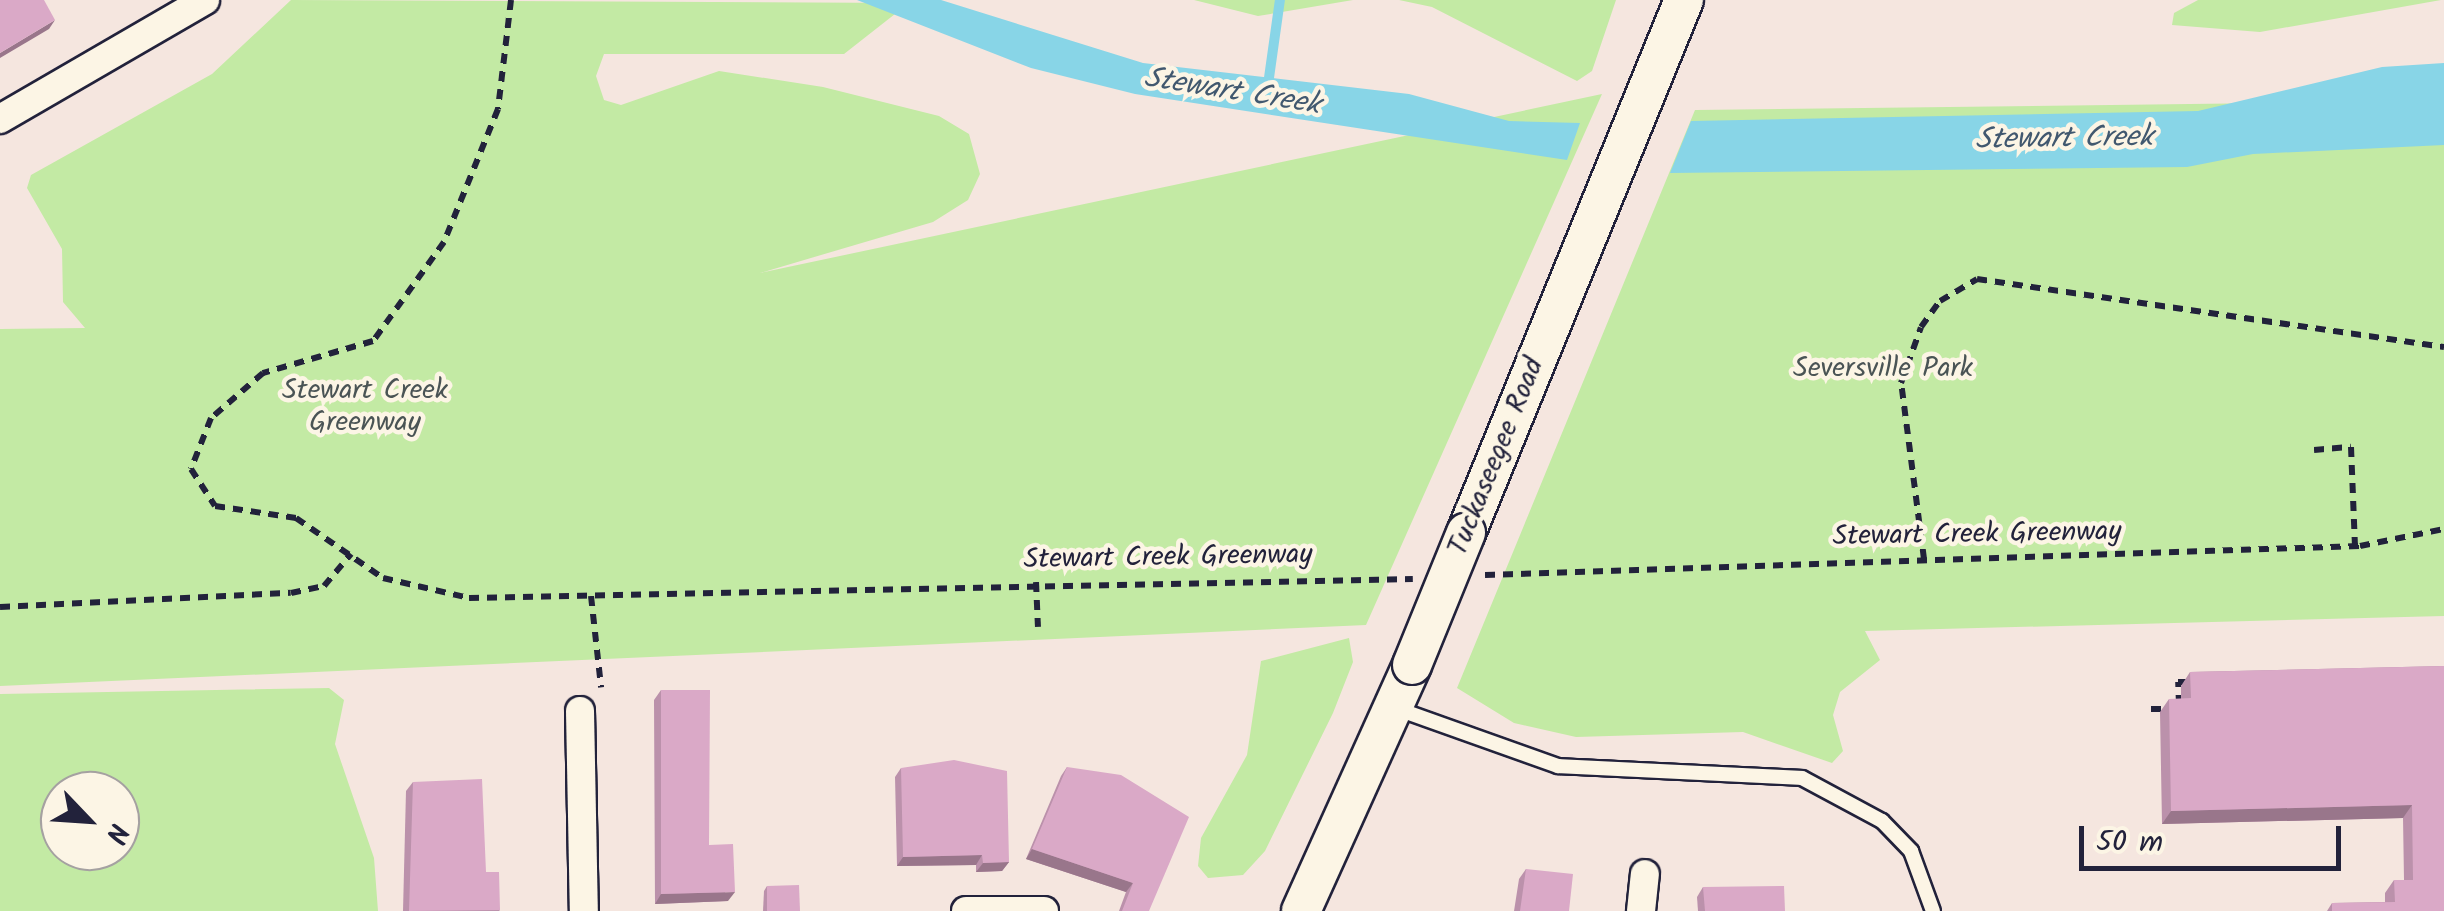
<!DOCTYPE html>
<style>
body{margin:0}
#map{position:relative;width:2444px;height:911px;overflow:hidden;background:#f5e6df;font-family:Kalam,sans-serif}
div>[style]{position:absolute}
.green>*{inset:0;background:#c3eaa4}
.water>*{inset:0;background:#88d5e7}
.stream>*{height:10px;margin:-5px;padding:0 5px;transform-origin:5px;border-radius:5px;background:#88d5e7}
.path>*{height:6px;margin-top:-3px;transform-origin:0;background:repeating-linear-gradient(90deg,#22223b 0 10px,transparent 0 18px)}
.roads{filter:drop-shadow(2px 0 #22223b) drop-shadow(-2px 0 #22223b) drop-shadow(0 2px #22223b) drop-shadow(0 -2px #22223b)}
.lane>*{height:14px;margin:-7px;padding:0 7px;transform-origin:7px;border-radius:7px;background:#fcf5e5}
.street>*{height:28px;margin:-14px;padding:0 14px;transform-origin:14px;border-radius:14px;background:#fcf5e5}
.secondary>*{height:38px;margin:-19px;padding:0 19px;transform-origin:19px;border-radius:19px;background:#fcf5e5}
.bridges{filter:drop-shadow(2px 0 #22223b) drop-shadow(-2px 0 #22223b) drop-shadow(0 2px #22223b) drop-shadow(0 -2px #22223b)}
.secondary-bridge>*{height:38px;margin:-19px;padding:0 19px;transform-origin:19px;border-radius:19px;background:#fcf5e5}
.wall>*{inset:0;background:#bb91ab}
.shaded-wall>*{inset:0;background:#99768b}
.building>*{inset:0;background:#daa9c7}
span{translate:-50% -50%;white-space:nowrap;text-align:center;line-height:1.15;-webkit-text-stroke:9px #fcf5e5;paint-order:stroke}
.park-label{font-size:28px;color:#4a5455}
.street-label{font-size:28px;color:#22223b}
.water-label{font-size:30px;color:#41586f;font-style:italic}
.north{position:absolute;left:40px;top:771px;width:100px;height:100px;box-sizing:border-box;background:#fcf5e5;border:2px solid #a5a1a1;border-radius:50%;rotate:115deg;font-size:28px;font-weight:700;line-height:40px;text-align:center;color:#22223b}
.north::after{content:'';display:block;margin:auto;width:35px;height:45px;background:#22223b;clip-path:polygon(50% 0,100% 100%,50% 72%,0 100%)}
.scale{position:absolute;left:2079px;top:826px;width:262px;height:45px;box-sizing:border-box;border:5px solid #22223b;border-top:0;padding-left:12px;font-size:30px;line-height:35px;white-space:nowrap;color:#22223b;-webkit-text-stroke:8px #fcf5e5;paint-order:stroke}
</style>
<div id="map">
<div class="green">
<i style="clip-path:polygon(291px 0,909px 3px,844px 54px,604px 54px,596px 76px,604px 100px,621px 105px,719px 71px,823px 87px,939px 116px,969px 134px,980px 174px,968px 200px,933px 222px,760px 273px,1602px 94px,1366px 625px,0 686px,0 329px,85px 328px,63px 302px,62px 249px,27px 188px,31px 175px,212px 74px)"></i>
<i style="clip-path:polygon(1194px 0,1353px 0,1258px 16px)"></i>
<i style="clip-path:polygon(1399px 0,1616px 0,1592px 71px,1577px 81px,1432px 7px)"></i>
<i style="clip-path:polygon(2198px 0,2441px 0,2260px 32px,2172px 25px,2174px 13px)"></i>
<i style="clip-path:polygon(2444px 101px,2444px 616px,1865px 631px,1880px 660px,1840px 692px,1833px 715px,1843px 751px,1832px 763px,1743px 732px,1576px 737px,1514px 723px,1457px 688px,1695px 110px)"></i>
<i style="clip-path:polygon(1349px 638px,1353px 662px,1333px 713px,1265px 851px,1243px 875px,1208px 878px,1198px 866px,1201px 838px,1247px 755px,1261px 661px)"></i>
<i style="clip-path:polygon(evenodd,329px 688px,344px 700px,335px 744px,374px 858px,378px 911px,0 911px,0 694px,329px 688px,60px 791px,120px 791px,120px 851px,60px 851px,60px 791px)"></i>
</div>
<div class="water">
<i style="clip-path:polygon(857px 0,941px 0,1143px 63px,1409px 94px,1509px 121px,1580px 123px,1567px 160px,1135px 94px,1031px 68px)"></i>
<i style="clip-path:polygon(2444px 63px,2444px 145px,2253px 154px,2187px 167px,1670px 173px,1691px 121px,2198px 111px,2382px 67px)"></i>
</div>
<div class="stream">
<i style="left:1267px;top:92px;width:93px;rotate:-82deg"></i>
</div>
<div class="path">
<i style="left:511px;top:0;width:110px;rotate:96.8deg"></i>
<i style="left:498px;top:109px;width:144px;rotate:112.1deg"></i>
<i style="left:444px;top:242px;width:122px;rotate:125.6deg"></i>
<i style="left:373px;top:341px;width:115px;rotate:163.8deg"></i>
<i style="left:263px;top:373px;width:69px;rotate:139.1deg"></i>
<i style="left:211px;top:418px;width:55px;rotate:111.4deg"></i>
<i style="left:191px;top:469px;width:44px;rotate:57deg"></i>
<i style="left:215px;top:506px;width:82px;rotate:8.4deg"></i>
<i style="left:296px;top:518px;width:106px;rotate:34.6deg"></i>
<i style="left:383px;top:578px;width:88px;rotate:13.1deg"></i>
<i style="left:469px;top:598px;width:944px;rotate:-1.15deg"></i>
<i style="left:2314px;top:450px;width:37px;rotate:-5deg"></i>
<i style="left:2351px;top:447px;width:99px;rotate:87.7deg"></i>
<i style="left:1924px;top:559px;width:177px;rotate:-97.4deg"></i>
<i style="left:1901px;top:383px;width:59px;rotate:-70.3deg"></i>
<i style="left:1921px;top:327px;width:32px;rotate:-54deg"></i>
<i style="left:1940px;top:301px;width:43px;rotate:-30.7deg"></i>
<i style="left:1977px;top:279px;width:472px;rotate:8.3deg"></i>
<i style="left:1485px;top:575px;width:875px;rotate:-1.9deg"></i>
<i style="left:2360px;top:546px;width:86px;rotate:-11.4deg"></i>
<i style="left:1036px;top:582px;width:45px;rotate:87.5deg"></i>
<i style="left:591px;top:596px;width:92px;rotate:83.7deg"></i>
<i style="left:0;top:607px;width:291px;rotate:-2.8deg"></i>
<i style="left:291px;top:593px;width:34px;rotate:-12deg"></i>
<i style="left:324px;top:586px;width:42px;rotate:-49.8deg"></i>
<i style="left:2179px;top:705px;width:23px;rotate:-92deg"></i>
<i style="left:2178px;top:682px;width:10px"></i>
<i style="left:2151px;top:709px;width:19px"></i>
</div>
<div class="roads">
<div class="lane">
<i style="left:1395px;top:708px;width:173px;rotate:19.6deg"></i>
<i style="left:1558px;top:766px;width:244px;rotate:2.8deg"></i>
<i style="left:1802px;top:778px;width:91px;rotate:28.3deg"></i>
<i style="left:1882px;top:821px;width:42px;rotate:46deg"></i>
<i style="left:1911px;top:851px;width:64px;rotate:69.9deg"></i>
</div>
<div class="street">
<i style="left:0;top:119px;width:237px;rotate:-30.1deg"></i>
<i style="left:580px;top:711px;width:200px;rotate:88.9deg"></i>
<i style="left:966px;top:911px;width:78px"></i>
<i style="left:1641px;top:911px;width:37px;rotate:-84deg"></i>
</div>
<div class="secondary">
<i style="left:1466px;top:533px;width:576px;rotate:-67.76deg"></i>
<i style="left:1301px;top:911px;width:270px;rotate:-65.7deg"></i>
</div>
</div>
<div class="bridges">
<div class="secondary-bridge">
<i style="left:1412px;top:665px;width:143px;rotate:-67.8deg"></i>
</div>
</div>
<div class="wall">
<i style="clip-path:polygon(2444px 666px,2444px 911px,2327px 911px,2332px 903px,2385px 902px,2385px 893px,2394px 880px,2404px 880px,2403px 818px,2162px 824px,2160px 712px,2169px 699px,2181px 699px,2181px 686px,2190px 672px)"></i>
<i style="clip-path:polygon(661px 690px,709px 845px,728px 901px,655px 904px,654px 700px)"></i>
<i style="clip-path:polygon(1067px 767px,1149px 911px,1119px 911px,1126px 892px,1026px 859px,1061px 776px)"></i>
<i style="clip-path:polygon(901px 768px,1009px 862px,1002px 871px,976px 872px,976px 865px,897px 866px,895px 777px)"></i>
<i style="clip-path:polygon(413px 782px,486px 872px,500px 910px,499px 911px,403px 911px,406px 791px)"></i>
<i style="clip-path:polygon(1526px 869px,1569px 911px,1514px 911px,1519px 879px)"></i>
<i style="clip-path:polygon(767px 886px,800px 911px,763px 911px,764px 891px)"></i>
<i style="clip-path:polygon(1703px 887px,1785px 911px,1698px 911px,1697px 897px)"></i>
</div>
<div class="shaded-wall">
<i style="clip-path:polygon(55px 20px,49px 29px,0 58px,0 53px)"></i>
<i style="clip-path:polygon(2412px 805px,2403px 818px,2162px 824px,2171px 811px)"></i>
<i style="clip-path:polygon(1032px 849px,1133px 883px,1126px 892px,1026px 859px)"></i>
<i style="clip-path:polygon(982px 855px,976px 865px,897px 866px,903px 857px)"></i>
<i style="clip-path:polygon(1009px 862px,1002px 871px,976px 872px,983px 863px)"></i>
<i style="clip-path:polygon(735px 892px,728px 901px,655px 904px,661px 894px)"></i>
</div>
<div class="building">
<i style="clip-path:polygon(0 0,44px 0,55px 20px,0 53px)"></i>
<i style="clip-path:polygon(2444px 666px,2444px 911px,2332px 911px,2332px 903px,2395px 902px,2394px 880px,2413px 880px,2412px 805px,2171px 811px,2169px 699px,2191px 698px,2190px 672px)"></i>
<i style="clip-path:polygon(661px 690px,710px 690px,709px 845px,733px 844px,735px 892px,661px 894px)"></i>
<i style="clip-path:polygon(954px 760px,1007px 771px,1009px 862px,983px 863px,982px 855px,903px 857px,901px 768px)"></i>
<i style="clip-path:polygon(1067px 767px,1121px 775px,1189px 817px,1149px 911px,1122px 911px,1133px 883px,1032px 849px)"></i>
<i style="clip-path:polygon(482px 779px,486px 872px,499px 872px,500px 910px,409px 911px,413px 782px)"></i>
<i style="clip-path:polygon(1526px 869px,1573px 874px,1569px 911px,1520px 911px)"></i>
<i style="clip-path:polygon(799px 885px,800px 911px,767px 911px,767px 886px)"></i>
<i style="clip-path:polygon(1784px 886px,1785px 911px,1705px 911px,1703px 887px)"></i>
</div>
<div class="park-label">
<span style="left:1883px;top:369px">Seversville Park</span>
<span style="left:365px;top:407px">Stewart Creek<br>Greenway</span>
</div>
<div class="street-label">
<span style="left:1497px;top:457px;rotate:-68deg">Tuckaseegee Road</span>
<span style="left:1977px;top:535px;rotate:-1deg">Stewart Creek Greenway</span>
<span style="left:1168px;top:558px;rotate:-1deg">Stewart Creek Greenway</span>
</div>
<div class="water-label">
<span style="left:1232px;top:92px;rotate:9deg">Stewart Creek</span>
<span style="left:2064px;top:139px;rotate:-1deg">Stewart Creek</span>
</div>
<div class="north">N</div>
<div class="scale">50 m</div>
</div>
